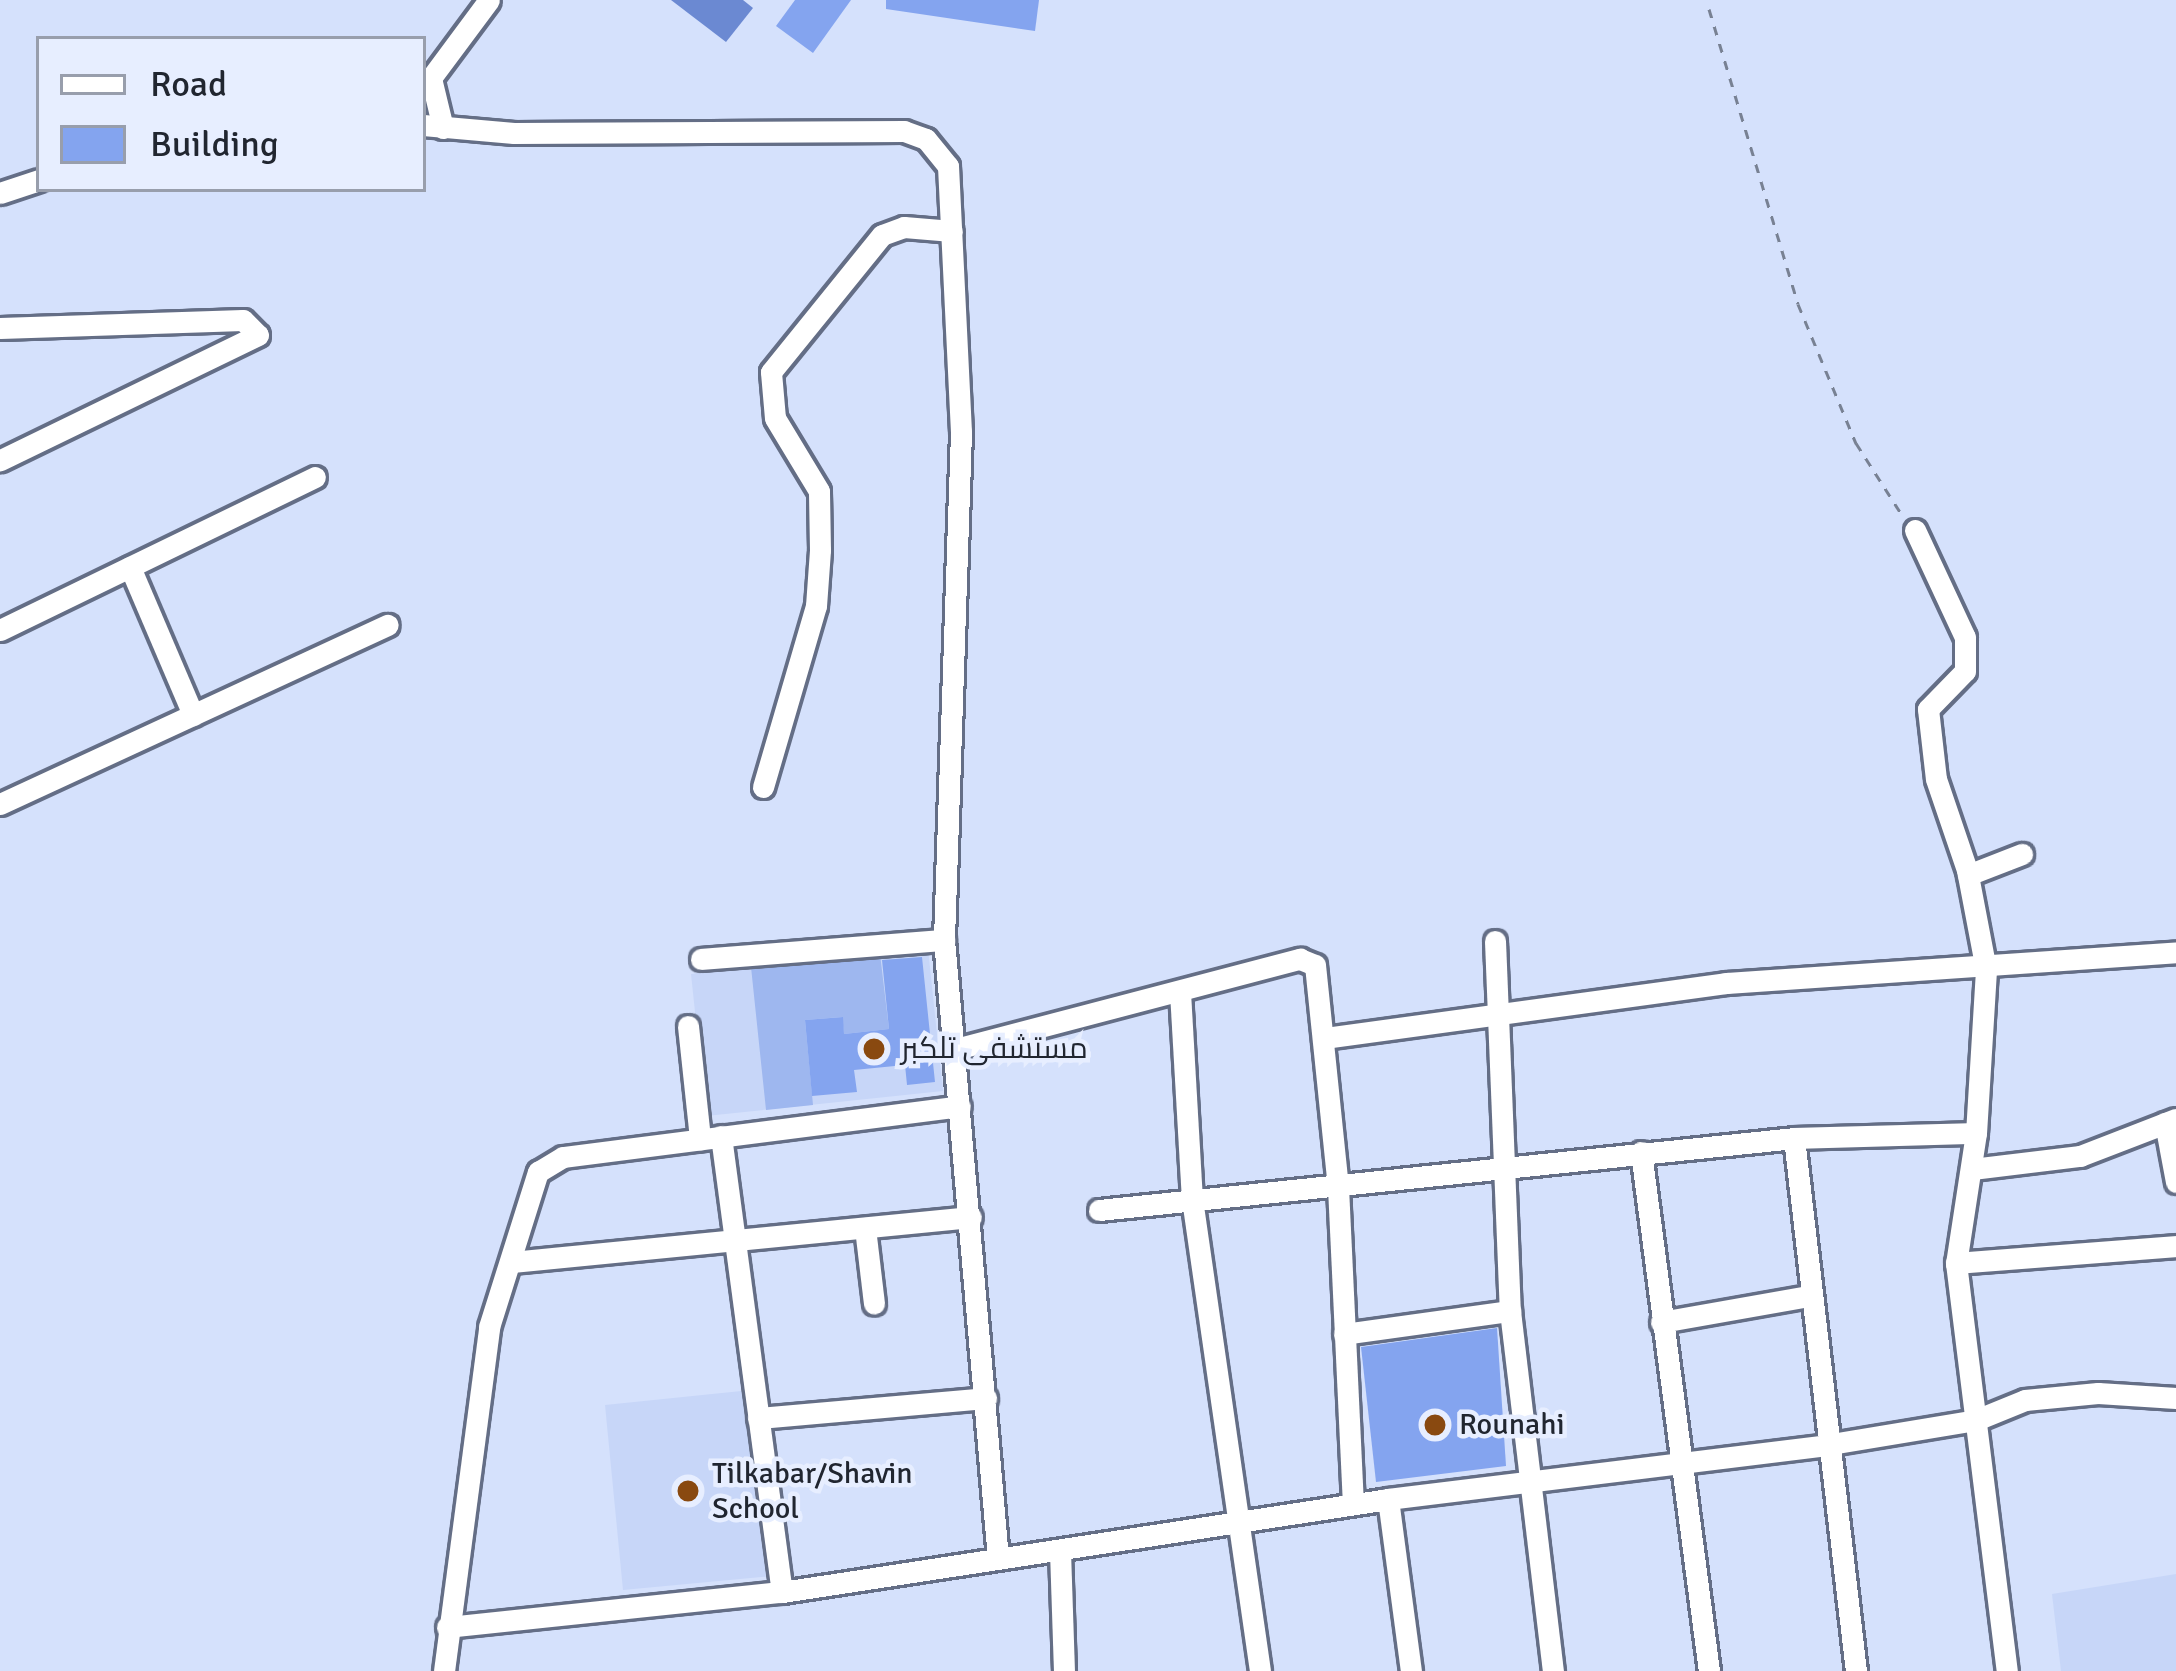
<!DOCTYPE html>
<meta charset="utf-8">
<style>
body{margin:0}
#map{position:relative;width:2176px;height:1671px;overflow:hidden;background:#d5e1fc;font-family:Signika,Cairo,sans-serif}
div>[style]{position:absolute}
.built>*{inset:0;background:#c7d6f8}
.green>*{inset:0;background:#9eb7ef}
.water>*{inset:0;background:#6b89d2}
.building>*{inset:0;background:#84a4ef}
.path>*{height:3px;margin-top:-1.5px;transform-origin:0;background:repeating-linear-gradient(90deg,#788193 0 9px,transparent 0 18px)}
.roads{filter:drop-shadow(3px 0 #646e86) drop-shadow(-3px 0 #646e86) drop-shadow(0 3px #646e86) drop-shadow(0 -3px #646e86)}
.street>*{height:21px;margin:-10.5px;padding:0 10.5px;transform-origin:10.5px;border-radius:10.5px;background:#fff}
.dots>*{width:33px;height:33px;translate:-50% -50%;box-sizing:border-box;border:6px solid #e7eeff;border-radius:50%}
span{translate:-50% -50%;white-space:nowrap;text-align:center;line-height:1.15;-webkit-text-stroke:9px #e7eeff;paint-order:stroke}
.poi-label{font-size:30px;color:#212630}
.left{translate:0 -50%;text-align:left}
.legend{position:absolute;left:36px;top:36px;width:390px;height:156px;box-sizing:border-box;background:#e7eeff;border:3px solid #989eac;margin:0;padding:15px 21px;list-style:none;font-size:36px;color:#212630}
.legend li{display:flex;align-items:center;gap:24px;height:60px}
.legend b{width:60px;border:3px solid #989eac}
</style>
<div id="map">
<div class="built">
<i style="clip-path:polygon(928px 949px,943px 1091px,706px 1116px,691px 974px)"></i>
<i style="clip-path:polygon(751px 1390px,773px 1576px,623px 1590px,605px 1405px)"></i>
<i style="clip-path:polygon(2176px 1574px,2176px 1671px,2061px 1671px,2052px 1594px)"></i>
</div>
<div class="green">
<i style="clip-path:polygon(880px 954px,889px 1029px,844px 1034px,842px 1017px,805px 1020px,813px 1105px,766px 1110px,751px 967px)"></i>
</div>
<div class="water">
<i style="clip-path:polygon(671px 0,743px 0,753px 8px,726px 42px)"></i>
</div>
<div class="building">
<i style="clip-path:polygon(795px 0,851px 0,813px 53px,776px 26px)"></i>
<i style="clip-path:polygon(886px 0,1039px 0,1035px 31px,886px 9px)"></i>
<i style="clip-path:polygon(922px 957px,935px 1082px,907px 1085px,905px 1065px,854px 1070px,857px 1092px,812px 1096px,805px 1020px,843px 1017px,844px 1034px,889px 1029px,882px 960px)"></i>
<i style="clip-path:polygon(1497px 1328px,1506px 1466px,1376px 1482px,1361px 1347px)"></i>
</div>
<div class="path">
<i style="left:1709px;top:9px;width:308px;rotate:73.2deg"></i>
<i style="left:1798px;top:304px;width:151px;rotate:67.4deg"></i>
<i style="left:1856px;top:443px;width:85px;rotate:57.4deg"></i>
</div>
<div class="roads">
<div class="street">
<i style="left:423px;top:125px;width:91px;rotate:5deg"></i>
<i style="left:514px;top:133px;width:390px;rotate:-0.3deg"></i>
<i style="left:904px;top:131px;width:23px;rotate:20deg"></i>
<i style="left:926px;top:139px;width:35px;rotate:51deg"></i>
<i style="left:948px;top:166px;width:266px;rotate:87.2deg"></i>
<i style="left:961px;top:432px;width:508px;rotate:91.92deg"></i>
<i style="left:944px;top:940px;width:620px;rotate:85.01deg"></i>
<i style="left:443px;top:128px;width:51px;rotate:-103.5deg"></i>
<i style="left:431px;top:78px;width:97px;rotate:-53.4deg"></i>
<i style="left:0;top:193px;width:41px;rotate:-18.4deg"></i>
<i style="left:0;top:328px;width:243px;rotate:-1.9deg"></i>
<i style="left:243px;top:320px;width:21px;rotate:45deg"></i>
<i style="left:258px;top:335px;width:287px;rotate:154.1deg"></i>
<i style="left:1915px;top:530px;width:118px;rotate:65deg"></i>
<i style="left:1965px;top:637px;width:34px;rotate:90deg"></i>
<i style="left:1965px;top:671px;width:53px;rotate:134.2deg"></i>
<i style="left:1928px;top:709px;width:70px;rotate:83.5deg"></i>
<i style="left:1936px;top:779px;width:96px;rotate:71.2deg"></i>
<i style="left:1967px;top:870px;width:102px;rotate:79.2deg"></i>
<i style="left:1986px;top:970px;width:163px;rotate:93.5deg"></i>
<i style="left:1976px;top:1133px;width:132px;rotate:98.7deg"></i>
<i style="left:1956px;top:1263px;width:411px;rotate:82.9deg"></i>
<i style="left:130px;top:567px;width:161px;rotate:66.9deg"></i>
<i style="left:0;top:630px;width:350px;rotate:-25.9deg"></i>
<i style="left:763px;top:787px;width:189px;rotate:-73.7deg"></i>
<i style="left:816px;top:606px;width:56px;rotate:-85.9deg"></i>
<i style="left:820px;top:550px;width:59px;rotate:-91deg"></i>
<i style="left:819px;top:491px;width:85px;rotate:-121.1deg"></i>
<i style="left:775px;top:418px;width:46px;rotate:-95deg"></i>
<i style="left:771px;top:372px;width:176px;rotate:-51deg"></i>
<i style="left:882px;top:235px;width:23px;rotate:-20deg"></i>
<i style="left:904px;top:227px;width:48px;rotate:4.8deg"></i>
<i style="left:0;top:804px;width:427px;rotate:-24.8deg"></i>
<i style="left:1968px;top:875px;width:58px;rotate:-21.3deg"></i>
<i style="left:1495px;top:941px;width:370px;rotate:87.7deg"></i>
<i style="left:1510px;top:1311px;width:363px;rotate:83.2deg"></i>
<i style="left:701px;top:959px;width:244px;rotate:-4.5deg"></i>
<i style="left:1180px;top:992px;width:207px;rotate:86.7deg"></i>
<i style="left:1192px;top:1199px;width:477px;rotate:81.8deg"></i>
<i style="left:688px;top:1026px;width:114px;rotate:83.9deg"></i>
<i style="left:1325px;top:1038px;width:405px;rotate:-7.8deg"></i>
<i style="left:1726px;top:983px;width:451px;rotate:-3.9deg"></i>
<i style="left:952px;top:1050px;width:360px;rotate:-14.7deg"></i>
<i style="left:1300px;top:959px;width:16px;rotate:22deg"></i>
<i style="left:1315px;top:965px;width:223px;rotate:84.1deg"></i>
<i style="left:1338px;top:1187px;width:317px;rotate:87.3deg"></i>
<i style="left:2165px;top:1123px;width:60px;rotate:79.4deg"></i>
<i style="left:721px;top:1136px;width:460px;rotate:82.4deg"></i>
<i style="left:1794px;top:1138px;width:537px;rotate:83.37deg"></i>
<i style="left:1641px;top:1152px;width:523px;rotate:82.54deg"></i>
<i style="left:1972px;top:1169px;width:109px;rotate:-6.9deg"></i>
<i style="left:2080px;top:1156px;width:103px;rotate:-21.1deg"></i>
<i style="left:1099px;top:1210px;width:699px;rotate:-5.91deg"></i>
<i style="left:1794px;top:1138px;width:182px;rotate:-1.6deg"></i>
<i style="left:865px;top:1228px;width:76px;rotate:83.2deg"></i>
<i style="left:512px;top:1262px;width:461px;rotate:-5.6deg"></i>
<i style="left:1956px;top:1263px;width:221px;rotate:-4.4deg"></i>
<i style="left:1661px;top:1322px;width:150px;rotate:-10deg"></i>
<i style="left:1344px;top:1334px;width:168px;rotate:-7.9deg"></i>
<i style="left:758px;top:1418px;width:229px;rotate:-5deg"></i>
<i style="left:1388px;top:1499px;width:174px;rotate:82.4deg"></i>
<i style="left:1060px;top:1551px;width:120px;rotate:88.1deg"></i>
<i style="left:447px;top:1627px;width:337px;rotate:-6deg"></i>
<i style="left:782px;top:1592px;width:613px;rotate:-8.72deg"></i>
<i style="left:1388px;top:1499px;width:440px;rotate:-7deg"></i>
<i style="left:1825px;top:1445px;width:153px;rotate:-9.4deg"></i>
<i style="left:1976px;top:1420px;width:53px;rotate:-22.2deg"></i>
<i style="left:2025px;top:1400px;width:73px;rotate:-5.5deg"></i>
<i style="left:2098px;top:1393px;width:78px;rotate:3.7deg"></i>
<i style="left:444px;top:1671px;width:347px;rotate:-82.5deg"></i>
<i style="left:489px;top:1327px;width:163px;rotate:-72.5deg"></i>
<i style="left:538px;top:1172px;width:29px;rotate:-31deg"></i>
<i style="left:563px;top:1157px;width:400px;rotate:-7.3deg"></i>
</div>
</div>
<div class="dots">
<i style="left:874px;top:1049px;background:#894910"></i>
<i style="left:1435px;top:1425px;background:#894910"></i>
<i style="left:688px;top:1491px;background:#894910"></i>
</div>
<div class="poi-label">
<span class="left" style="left:901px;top:1049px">مستشفى تلكبر</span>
<span class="left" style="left:1459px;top:1425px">Rounahi</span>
<span class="left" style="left:712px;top:1491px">Tilkabar/Shavin<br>School</span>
</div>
<ul class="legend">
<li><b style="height:15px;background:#fff"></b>Road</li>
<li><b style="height:33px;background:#84a4ef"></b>Building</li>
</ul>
</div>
